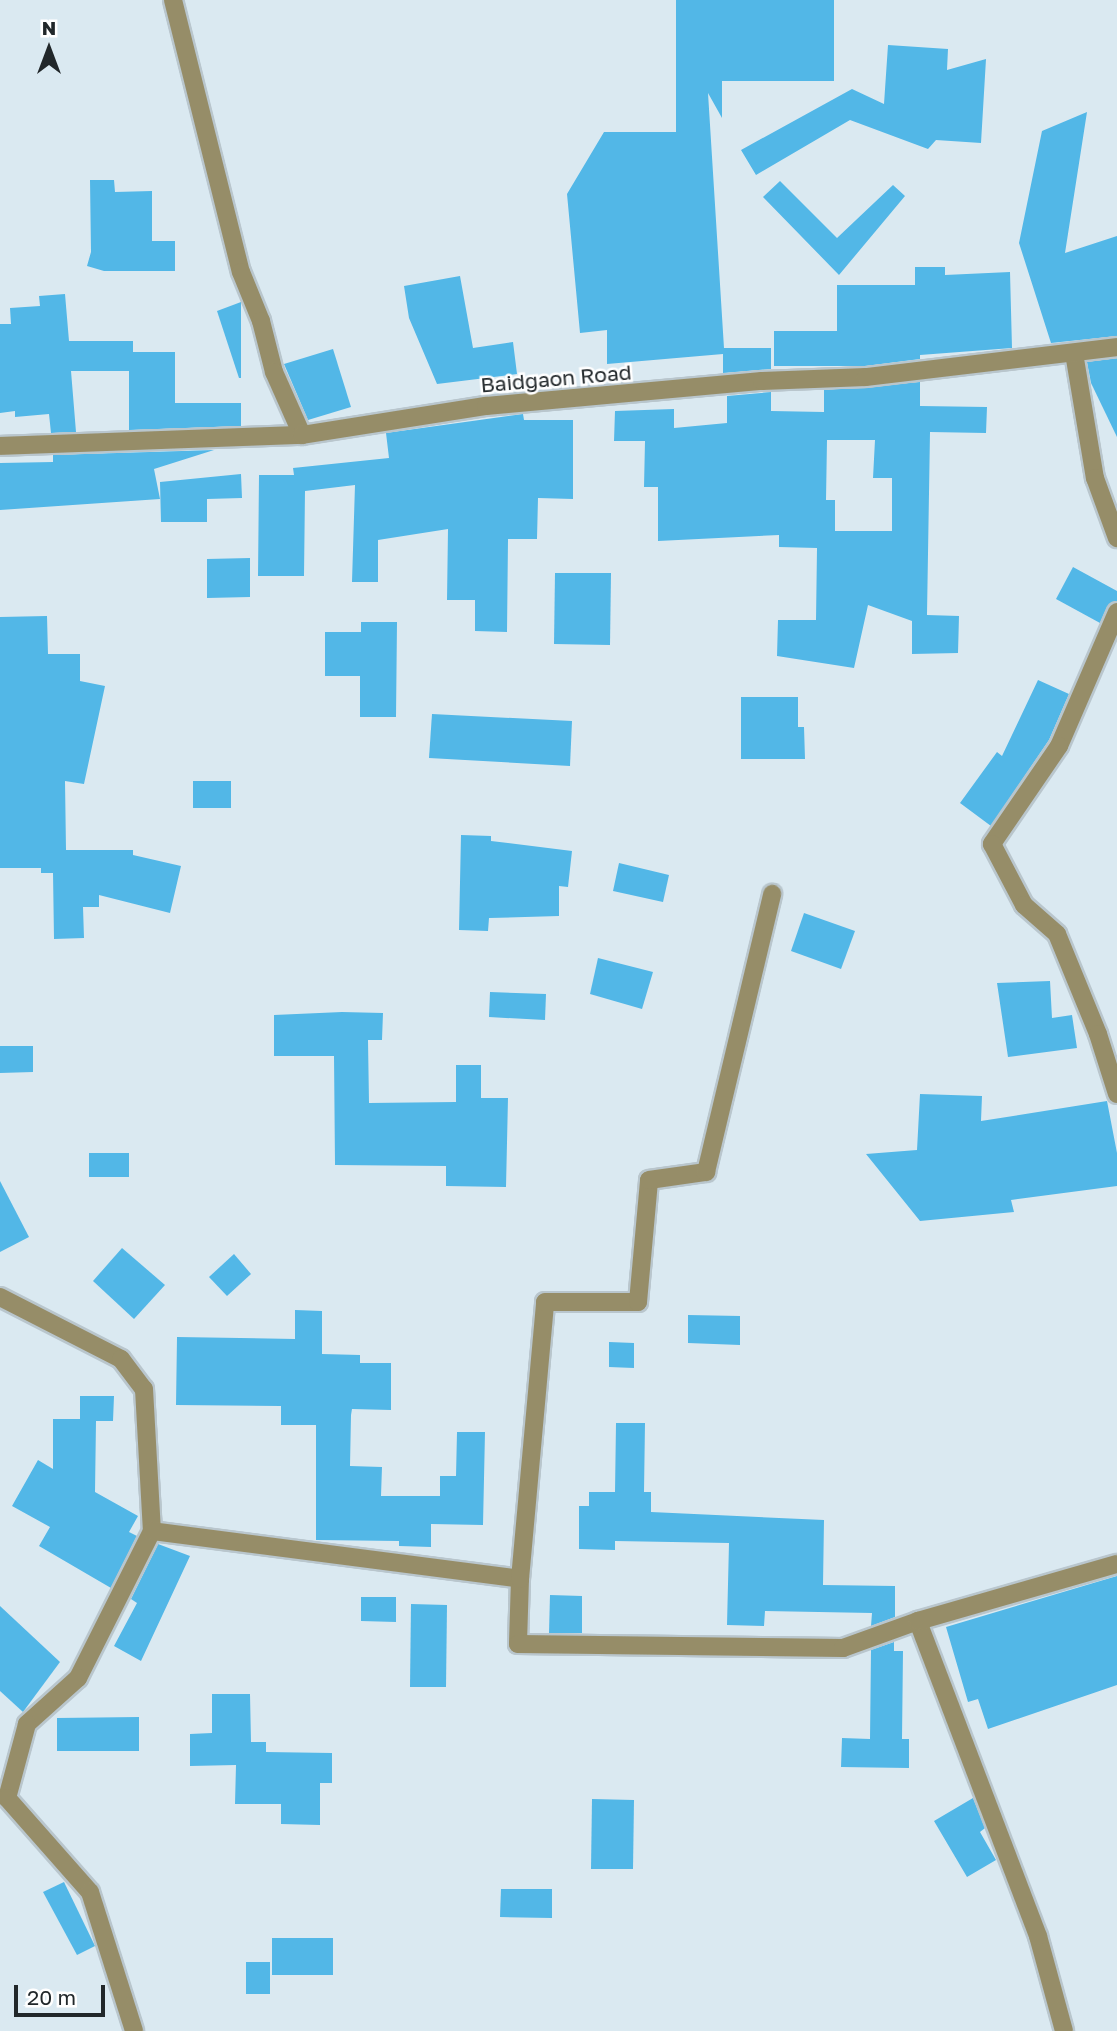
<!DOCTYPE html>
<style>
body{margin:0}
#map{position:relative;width:1117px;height:2031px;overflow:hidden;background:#dae9f1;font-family:"Golos Text",sans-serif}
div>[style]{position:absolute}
.building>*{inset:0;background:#52b7e7}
.roads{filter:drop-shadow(2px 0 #b9c6cd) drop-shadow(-2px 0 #b9c6cd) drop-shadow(0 2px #b9c6cd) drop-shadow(0 -2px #b9c6cd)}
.minor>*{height:18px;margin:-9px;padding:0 9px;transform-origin:9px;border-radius:9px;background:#968d68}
span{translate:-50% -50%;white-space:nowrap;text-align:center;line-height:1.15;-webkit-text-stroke:5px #fff;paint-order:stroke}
.street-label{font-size:21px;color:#21272a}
.north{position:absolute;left:14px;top:14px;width:70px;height:70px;-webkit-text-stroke:5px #fff;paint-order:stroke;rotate:0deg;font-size:19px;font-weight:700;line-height:28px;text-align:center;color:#21272a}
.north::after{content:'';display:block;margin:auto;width:24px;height:32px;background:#21272a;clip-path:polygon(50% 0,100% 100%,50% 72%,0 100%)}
.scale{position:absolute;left:14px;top:1985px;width:91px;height:32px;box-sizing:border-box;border:4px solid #21272a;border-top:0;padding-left:9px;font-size:21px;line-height:24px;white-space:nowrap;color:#21272a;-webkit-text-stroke:5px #fff;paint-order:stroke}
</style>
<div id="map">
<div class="building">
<i style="clip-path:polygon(676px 0,834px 0,834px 81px,722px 81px,722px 118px,708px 93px,724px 348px,771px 348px,771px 369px,723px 373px,723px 354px,607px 364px,607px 330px,580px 333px,567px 194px,604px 132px,676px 132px)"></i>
<i style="clip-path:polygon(888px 45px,948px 49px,947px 70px,986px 59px,981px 143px,936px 140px,928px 149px,850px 120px,756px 175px,741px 150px,852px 89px,884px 104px)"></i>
<i style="clip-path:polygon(1087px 112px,1065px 253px,1117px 236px,1117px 336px,1051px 343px,1019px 243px,1042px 131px)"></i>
<i style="clip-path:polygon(90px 180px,114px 180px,115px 192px,152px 191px,152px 241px,175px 241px,175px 271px,104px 271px,87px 266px,91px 252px)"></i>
<i style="clip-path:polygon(780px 181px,837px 238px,893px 185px,905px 196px,839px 275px,763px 197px)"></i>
<i style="clip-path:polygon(915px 267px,945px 267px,945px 275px,1010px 272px,1012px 348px,920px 355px,920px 359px,865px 366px,774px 366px,774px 331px,837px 331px,837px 285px,915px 285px)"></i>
<i style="clip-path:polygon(460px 276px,473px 348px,513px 342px,517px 374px,437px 384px,409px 318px,404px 286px)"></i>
<i style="clip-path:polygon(65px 294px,69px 341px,133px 341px,133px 352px,175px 352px,175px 403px,241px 403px,241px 426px,129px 430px,129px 371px,71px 371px,76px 432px,51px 433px,49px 414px,15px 417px,15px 411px,0 413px,0 324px,11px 324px,10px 308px,40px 306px,39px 296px)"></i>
<i style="clip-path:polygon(241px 302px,241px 378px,239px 378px,217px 311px)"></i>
<i style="clip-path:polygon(333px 349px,351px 407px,308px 420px,284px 364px)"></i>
<i style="clip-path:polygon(1117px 358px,1117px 437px,1091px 383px,1087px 362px)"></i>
<i style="clip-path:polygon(evenodd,920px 382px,920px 406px,987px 407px,986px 433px,930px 432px,927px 615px,959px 616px,958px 653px,912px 654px,912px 621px,868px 605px,854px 668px,777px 656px,778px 620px,816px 620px,817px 548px,779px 547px,779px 535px,658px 541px,658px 487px,644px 487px,645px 441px,614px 441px,615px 411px,674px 409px,674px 428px,727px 423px,727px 396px,771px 392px,771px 411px,824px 412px,824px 390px,920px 382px,827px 440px,875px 440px,873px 478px,892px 478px,892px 531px,835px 531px,835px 500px,826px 500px,827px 440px)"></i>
<i style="clip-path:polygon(523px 414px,524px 420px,573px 420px,573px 499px,538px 498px,537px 539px,508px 539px,507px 632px,475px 631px,475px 600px,447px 600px,448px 529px,378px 540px,378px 582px,352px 582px,355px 485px,305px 491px,304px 576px,258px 576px,259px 475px,294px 475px,293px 468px,389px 458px,386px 433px)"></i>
<i style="clip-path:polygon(214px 450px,154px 469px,160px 499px,0 510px,0 463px,53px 462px,53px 455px)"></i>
<i style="clip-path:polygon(241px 474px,242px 498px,207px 499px,207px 522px,161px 522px,160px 482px)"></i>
<i style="clip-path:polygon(250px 558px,250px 597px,207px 598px,207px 559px)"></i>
<i style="clip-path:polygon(1073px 567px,1117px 591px,1117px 601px,1107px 607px,1100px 623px,1056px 599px)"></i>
<i style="clip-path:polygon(555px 573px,611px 573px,610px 645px,554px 644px)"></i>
<i style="clip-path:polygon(47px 616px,48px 654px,80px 654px,80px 681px,105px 686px,84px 784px,65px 781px,66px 850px,133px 850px,133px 855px,181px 866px,170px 913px,99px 895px,99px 907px,83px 907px,84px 938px,54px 939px,53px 873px,41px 873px,41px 868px,0 868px,0 617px)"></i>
<i style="clip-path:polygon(361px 622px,397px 622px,396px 717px,360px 717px,360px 676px,325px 676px,325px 632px,361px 632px)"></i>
<i style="clip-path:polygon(1038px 680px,1069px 694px,1049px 740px,991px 826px,960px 803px,997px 752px,1002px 756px)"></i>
<i style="clip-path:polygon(741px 697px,798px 697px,798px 727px,804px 727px,805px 759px,741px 759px)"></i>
<i style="clip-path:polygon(432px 714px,572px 721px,570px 766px,429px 758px)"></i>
<i style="clip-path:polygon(193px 781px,231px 781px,231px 808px,193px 808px)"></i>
<i style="clip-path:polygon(461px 835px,491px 836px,491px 841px,572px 851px,568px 887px,559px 886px,559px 916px,489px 918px,488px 931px,459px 930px)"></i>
<i style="clip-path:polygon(619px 863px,669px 875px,663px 902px,613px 891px)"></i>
<i style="clip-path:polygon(804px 913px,855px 931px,841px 969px,791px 951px)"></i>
<i style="clip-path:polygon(598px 958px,653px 972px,642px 1009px,590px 994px)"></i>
<i style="clip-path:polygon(1050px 981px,1052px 1018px,1072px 1015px,1077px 1048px,1008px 1057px,997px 983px)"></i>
<i style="clip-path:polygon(490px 992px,546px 994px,545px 1020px,489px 1017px)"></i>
<i style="clip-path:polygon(342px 1012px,383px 1013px,382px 1040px,368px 1040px,369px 1103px,456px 1102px,456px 1065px,481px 1065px,481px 1098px,508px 1098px,506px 1187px,446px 1186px,446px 1166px,335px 1165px,334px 1056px,274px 1056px,274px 1015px)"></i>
<i style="clip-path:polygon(0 1046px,33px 1046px,33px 1072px,0 1073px)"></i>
<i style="clip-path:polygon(920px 1094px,982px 1096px,981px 1121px,1107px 1101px,1117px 1153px,1117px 1186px,1011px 1200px,1014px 1212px,920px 1221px,866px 1154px,917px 1150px)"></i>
<i style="clip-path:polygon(89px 1153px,129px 1153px,129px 1177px,89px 1177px)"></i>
<i style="clip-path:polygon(0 1181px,29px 1237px,0 1252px)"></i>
<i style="clip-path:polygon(122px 1248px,165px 1285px,134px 1319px,93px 1281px)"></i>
<i style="clip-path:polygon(234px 1254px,251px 1274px,227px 1296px,209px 1277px)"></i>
<i style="clip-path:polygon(295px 1310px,322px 1311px,322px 1354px,360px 1355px,360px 1363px,391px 1363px,391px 1410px,352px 1409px,351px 1415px,350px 1466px,382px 1467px,381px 1496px,440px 1496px,440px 1476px,456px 1476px,457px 1432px,485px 1432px,483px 1525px,431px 1524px,431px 1547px,399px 1546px,399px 1541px,316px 1540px,316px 1425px,281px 1425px,281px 1406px,176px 1405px,177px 1337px,295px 1339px)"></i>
<i style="clip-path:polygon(688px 1315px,740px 1316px,740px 1345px,688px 1343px)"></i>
<i style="clip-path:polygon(609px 1342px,634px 1343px,634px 1368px,609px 1367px)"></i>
<i style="clip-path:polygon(80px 1396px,114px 1396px,113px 1421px,96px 1421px,95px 1492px,138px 1516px,129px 1532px,137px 1536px,111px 1588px,39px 1546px,50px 1527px,12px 1506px,38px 1460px,53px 1469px,53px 1419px,80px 1419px)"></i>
<i style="clip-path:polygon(616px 1423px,645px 1423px,644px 1492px,651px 1492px,651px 1512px,824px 1520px,823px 1585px,895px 1586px,895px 1617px,871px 1626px,872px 1613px,765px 1611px,764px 1626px,727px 1625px,729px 1543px,615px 1541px,615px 1550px,579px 1549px,579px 1506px,589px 1506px,589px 1492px,615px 1492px)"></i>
<i style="clip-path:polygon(158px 1544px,190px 1556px,141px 1661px,114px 1646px,137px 1603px,131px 1599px)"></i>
<i style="clip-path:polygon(1117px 1576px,1117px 1685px,988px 1729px,978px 1699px,968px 1702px,946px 1627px)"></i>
<i style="clip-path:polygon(550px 1595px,582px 1596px,582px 1633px,549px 1633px)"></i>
<i style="clip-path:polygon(361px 1597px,396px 1597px,396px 1622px,361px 1621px)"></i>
<i style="clip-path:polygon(411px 1604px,447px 1605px,446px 1687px,410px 1687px)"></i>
<i style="clip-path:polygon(0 1606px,60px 1662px,23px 1712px,0 1691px)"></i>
<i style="clip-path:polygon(894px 1642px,894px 1651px,903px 1651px,902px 1739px,909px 1739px,909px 1768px,841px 1767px,842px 1738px,870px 1739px,871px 1650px)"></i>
<i style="clip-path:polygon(212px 1694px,250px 1694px,251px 1742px,266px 1742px,266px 1752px,332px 1753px,332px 1783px,320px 1783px,320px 1825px,281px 1824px,281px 1804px,235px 1804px,236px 1765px,190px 1766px,190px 1734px,212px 1733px)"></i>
<i style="clip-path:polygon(139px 1717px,139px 1751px,57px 1751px,57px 1718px)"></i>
<i style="clip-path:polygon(973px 1798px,985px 1828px,980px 1832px,996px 1860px,967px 1877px,934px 1821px)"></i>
<i style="clip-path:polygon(592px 1799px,634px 1800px,633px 1869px,591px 1869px)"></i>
<i style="clip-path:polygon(64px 1882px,95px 1946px,77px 1955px,43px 1892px)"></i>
<i style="clip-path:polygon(501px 1889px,552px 1889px,552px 1918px,500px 1917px)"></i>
<i style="clip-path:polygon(272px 1938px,333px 1938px,333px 1975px,272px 1975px)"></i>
<i style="clip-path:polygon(246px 1962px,270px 1962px,270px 1994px,246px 1994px)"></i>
</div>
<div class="roads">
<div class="minor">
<i style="left:173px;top:0;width:280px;rotate:76deg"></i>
<i style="left:241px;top:272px;width:53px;rotate:67.8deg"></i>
<i style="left:261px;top:321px;width:53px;rotate:75.7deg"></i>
<i style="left:274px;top:372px;width:69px;rotate:66deg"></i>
<i style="left:1074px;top:353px;width:127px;rotate:80.5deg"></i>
<i style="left:1095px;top:478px;width:64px;rotate:69.9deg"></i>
<i style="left:0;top:446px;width:302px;rotate:-2.1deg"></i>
<i style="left:302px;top:435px;width:186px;rotate:-9deg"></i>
<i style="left:486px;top:406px;width:277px;rotate:-5.2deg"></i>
<i style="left:762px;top:381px;width:104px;rotate:-2.2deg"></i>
<i style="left:866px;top:377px;width:253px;rotate:-6.8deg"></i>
<i style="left:1117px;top:612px;width:146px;rotate:113.4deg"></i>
<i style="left:1059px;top:746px;width:119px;rotate:124.4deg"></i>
<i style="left:992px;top:844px;width:69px;rotate:62.3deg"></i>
<i style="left:1024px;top:905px;width:44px;rotate:41.3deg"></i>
<i style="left:1057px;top:934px;width:108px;rotate:67.7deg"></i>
<i style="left:1098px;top:1034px;width:63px;rotate:72.4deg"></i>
<i style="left:0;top:1297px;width:136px;rotate:27.1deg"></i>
<i style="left:121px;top:1359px;width:38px;rotate:53deg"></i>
<i style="left:144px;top:1389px;width:142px;rotate:86.8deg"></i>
<i style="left:152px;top:1531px;width:165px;rotate:116.7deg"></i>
<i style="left:78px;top:1678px;width:69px;rotate:138deg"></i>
<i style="left:27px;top:1724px;width:77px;rotate:105.1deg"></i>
<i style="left:7px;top:1798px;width:125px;rotate:48.6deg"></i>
<i style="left:90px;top:1892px;width:146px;rotate:72.4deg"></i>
<i style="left:152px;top:1531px;width:371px;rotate:7.4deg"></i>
<i style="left:520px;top:1579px;width:65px;rotate:91.8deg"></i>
<i style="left:518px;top:1644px;width:325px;rotate:0.7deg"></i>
<i style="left:843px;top:1648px;width:80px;rotate:-19.8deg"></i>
<i style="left:520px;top:1579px;width:278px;rotate:-84.8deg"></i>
<i style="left:545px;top:1302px;width:93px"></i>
<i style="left:638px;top:1302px;width:122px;rotate:-84.8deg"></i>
<i style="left:649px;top:1180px;width:58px;rotate:-8deg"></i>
<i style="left:706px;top:1172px;width:286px;rotate:-76.6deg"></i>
<i style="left:1064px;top:2031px;width:98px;rotate:-105.3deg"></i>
<i style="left:1038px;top:1936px;width:337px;rotate:-110.9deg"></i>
<i style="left:918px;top:1621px;width:207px;rotate:-16deg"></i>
</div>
</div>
<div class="street-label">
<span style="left:556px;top:378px;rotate:-5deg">Baidgaon Road</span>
</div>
<div class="north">N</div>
<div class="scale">20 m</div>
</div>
